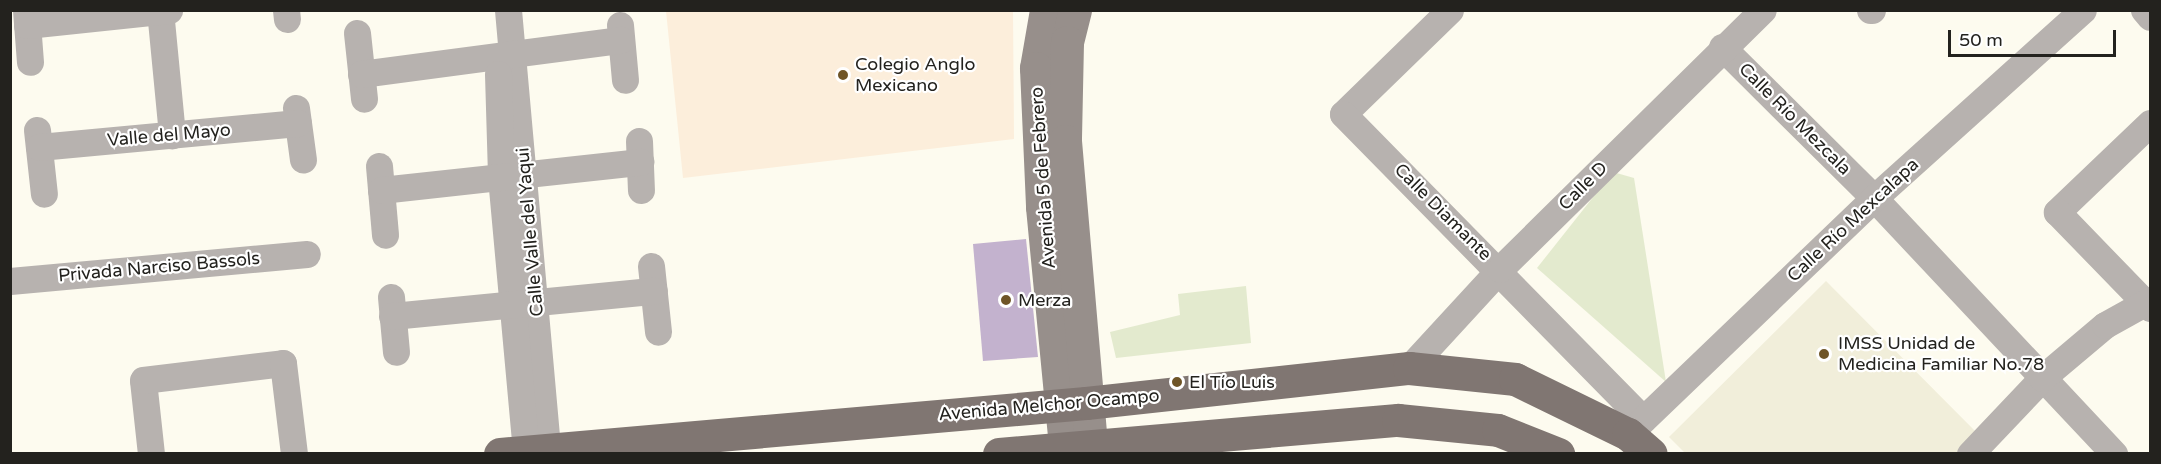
<!DOCTYPE html>
<meta charset="utf-8">
<style>
body{margin:0}
#map{position:relative;width:2161px;height:464px;overflow:hidden;background:#fdfbef;font-family:"Varela Round",sans-serif}
div>[style]{position:absolute}
.built>*{inset:0;background:#f1eeda}
.education>*{inset:0;background:#fceedb}
.green>*{inset:0;background:#e3eace}
.building>*{inset:0;background:#c3b2ce}
.street>*{height:27px;margin:-13.5px;padding:0 13.5px;transform-origin:13.5px;border-radius:13.5px;background:#b7b2af}
.secondary>*{height:33px;margin:-16.5px;padding:0 16.5px;transform-origin:16.5px;border-radius:16.5px;background:#978f8b}
.primary>*{height:33px;margin:-16.5px;padding:0 16.5px;transform-origin:16.5px;border-radius:16.5px;background:#807672}
.dots>*{width:16px;height:16px;translate:-50% -50%;box-sizing:border-box;border:3px solid #fff;border-radius:50%}
span{translate:-50% -50%;white-space:nowrap;text-align:center;line-height:1.15;-webkit-text-stroke:4.5px #fff;paint-order:stroke}
.poi-label{font-size:18px;color:#23221e}
.left{translate:0 -50%;text-align:left}
.street-label{font-size:18px;color:#23221e}
.frame{position:absolute;inset:0;border:12px solid #23221e;pointer-events:none}
.scale{position:absolute;left:1948px;top:30px;width:168px;height:27px;box-sizing:border-box;border:3px solid #23221e;border-top:0;padding-left:8px;font-size:18px;line-height:21px;white-space:nowrap;color:#23221e;-webkit-text-stroke:4px #fff;paint-order:stroke}
</style>
<div id="map">
<div class="built">
<i style="clip-path:polygon(1826px 281px,1978px 434px,1957px 454px,1685px 453px,1669px 437px)"></i>
</div>
<div class="education">
<i style="clip-path:polygon(666px 11px,1013px 11px,1014px 139px,683px 178px)"></i>
</div>
<div class="green">
<i style="clip-path:polygon(1613px 172px,1634px 178px,1666px 382px,1537px 268px)"></i>
<i style="clip-path:polygon(1246px 286px,1251px 343px,1116px 358px,1110px 332px,1180px 315px,1178px 294px)"></i>
</div>
<div class="building">
<i style="clip-path:polygon(1026px 239px,1038px 357px,983px 361px,973px 244px)"></i>
</div>
<div class="street">
<i style="left:26px;top:10px;width:52px;rotate:85.6deg"></i>
<i style="left:160px;top:10px;width:126px;rotate:84.5deg"></i>
<i style="left:286px;top:10px;width:9px;rotate:84deg"></i>
<i style="left:508px;top:10px;width:446px;rotate:84.9deg"></i>
<i style="left:1450px;top:10px;width:149px;rotate:135.8deg"></i>
<i style="left:1343px;top:114px;width:428px;rotate:45.5deg"></i>
<i style="left:1870px;top:10px;width:2px"></i>
<i style="left:2144px;top:10px;width:9px;rotate:49deg"></i>
<i style="left:27px;top:25px;width:143px;rotate:-6deg"></i>
<i style="left:620px;top:25px;width:55px;rotate:84.8deg"></i>
<i style="left:357px;top:33px;width:66px;rotate:83.9deg"></i>
<i style="left:1722px;top:47px;width:214px;rotate:44.8deg"></i>
<i style="left:1874px;top:198px;width:351px;rotate:46.8deg"></i>
<i style="left:361px;top:74px;width:262px;rotate:-7.5deg"></i>
<i style="left:498px;top:74px;width:103px;rotate:88.3deg"></i>
<i style="left:501px;top:177px;width:278px;rotate:84.8deg"></i>
<i style="left:296px;top:108px;width:52px;rotate:82.3deg"></i>
<i style="left:2150px;top:123px;width:129px;rotate:136.3deg"></i>
<i style="left:2057px;top:212px;width:134px;rotate:45.9deg"></i>
<i style="left:37px;top:130px;width:64px;rotate:83.8deg"></i>
<i style="left:639px;top:141px;width:49px;rotate:87.7deg"></i>
<i style="left:39px;top:147px;width:260px;rotate:-5.3deg"></i>
<i style="left:379px;top:166px;width:69px;rotate:85deg"></i>
<i style="left:381px;top:190px;width:261px;rotate:-6.2deg"></i>
<i style="left:651px;top:266px;width:66px;rotate:83.9deg"></i>
<i style="left:10px;top:281px;width:298px;rotate:-5.2deg"></i>
<i style="left:391px;top:297px;width:55px;rotate:84.8deg"></i>
<i style="left:392px;top:316px;width:263px;rotate:-5.5deg"></i>
<i style="left:1409px;top:368px;width:134px;rotate:-47.4deg"></i>
<i style="left:1500px;top:269px;width:369px;rotate:-44.6deg"></i>
<i style="left:1628px;top:434px;width:341px;rotate:-43.8deg"></i>
<i style="left:1874px;top:198px;width:281px;rotate:-42deg"></i>
<i style="left:151px;top:454px;width:74px;rotate:-96.2deg"></i>
<i style="left:143px;top:380px;width:141px;rotate:-6.9deg"></i>
<i style="left:283px;top:363px;width:92px;rotate:83.1deg"></i>
<i style="left:1970px;top:454px;width:105px;rotate:-46.5deg"></i>
<i style="left:2042px;top:378px;width:82px;rotate:-40.1deg"></i>
<i style="left:2105px;top:325px;width:51px;rotate:-29.1deg"></i>
</div>
<div class="secondary">
<i style="left:1046px;top:10px;width:59px;rotate:99.8deg"></i>
<i style="left:1036px;top:68px;width:139px;rotate:87.5deg"></i>
<i style="left:1042px;top:207px;width:248px;rotate:84.5deg"></i>
<i style="left:1075px;top:10px;width:33px;rotate:104deg"></i>
<i style="left:1067px;top:42px;width:99px;rotate:91.2deg"></i>
<i style="left:1065px;top:141px;width:314px;rotate:85.1deg"></i>
</div>
<div class="primary">
<i style="left:500px;top:454px;width:588px;rotate:-4.97deg"></i>
<i style="left:1086px;top:403px;width:325px;rotate:-6.2deg"></i>
<i style="left:1409px;top:368px;width:107px;rotate:5.9deg"></i>
<i style="left:1515px;top:379px;width:126px;rotate:26deg"></i>
<i style="left:1628px;top:434px;width:30px;rotate:41deg"></i>
<i style="left:999px;top:454px;width:400px;rotate:-4.9deg"></i>
<i style="left:1398px;top:420px;width:100px;rotate:5.7deg"></i>
<i style="left:1498px;top:430px;width:65px;rotate:21.8deg"></i>
</div>
<div class="dots">
<i style="left:843px;top:75px;background:#6f5527"></i>
<i style="left:1006px;top:300px;background:#6f5527"></i>
<i style="left:1824px;top:354px;background:#6f5527"></i>
<i style="left:1177px;top:382px;background:#6f5527"></i>
</div>
<div class="poi-label">
<span class="left" style="left:855px;top:75px">Colegio Anglo<br>Mexicano</span>
<span class="left" style="left:1018px;top:300px">Merza</span>
<span class="left" style="left:1838px;top:354px">IMSS Unidad de<br>Medicina Familiar No.78</span>
<span class="left" style="left:1189px;top:382px">El Tío Luis</span>
</div>
<div class="street-label">
<span style="left:1795px;top:119px;rotate:45deg">Calle Río Mezcala</span>
<span style="left:169px;top:135px;rotate:-5deg">Valle del Mayo</span>
<span style="left:1043px;top:178px;rotate:-94deg">Avenida 5 de Febrero</span>
<span style="left:1583px;top:186px;rotate:-45deg">Calle D</span>
<span style="left:1443px;top:212px;rotate:45deg">Calle Diamante</span>
<span style="left:1853px;top:220px;rotate:-43deg">Calle Río Mexcalapa</span>
<span style="left:530px;top:232px;rotate:-95deg">Calle Valle del Yaqui</span>
<span style="left:159px;top:267px;rotate:-5deg">Privada Narciso Bassols</span>
<span style="left:1049px;top:405px;rotate:-5deg">Avenida Melchor Ocampo</span>
</div>
<div class="frame"></div>
<div class="scale">50 m</div>
</div>
